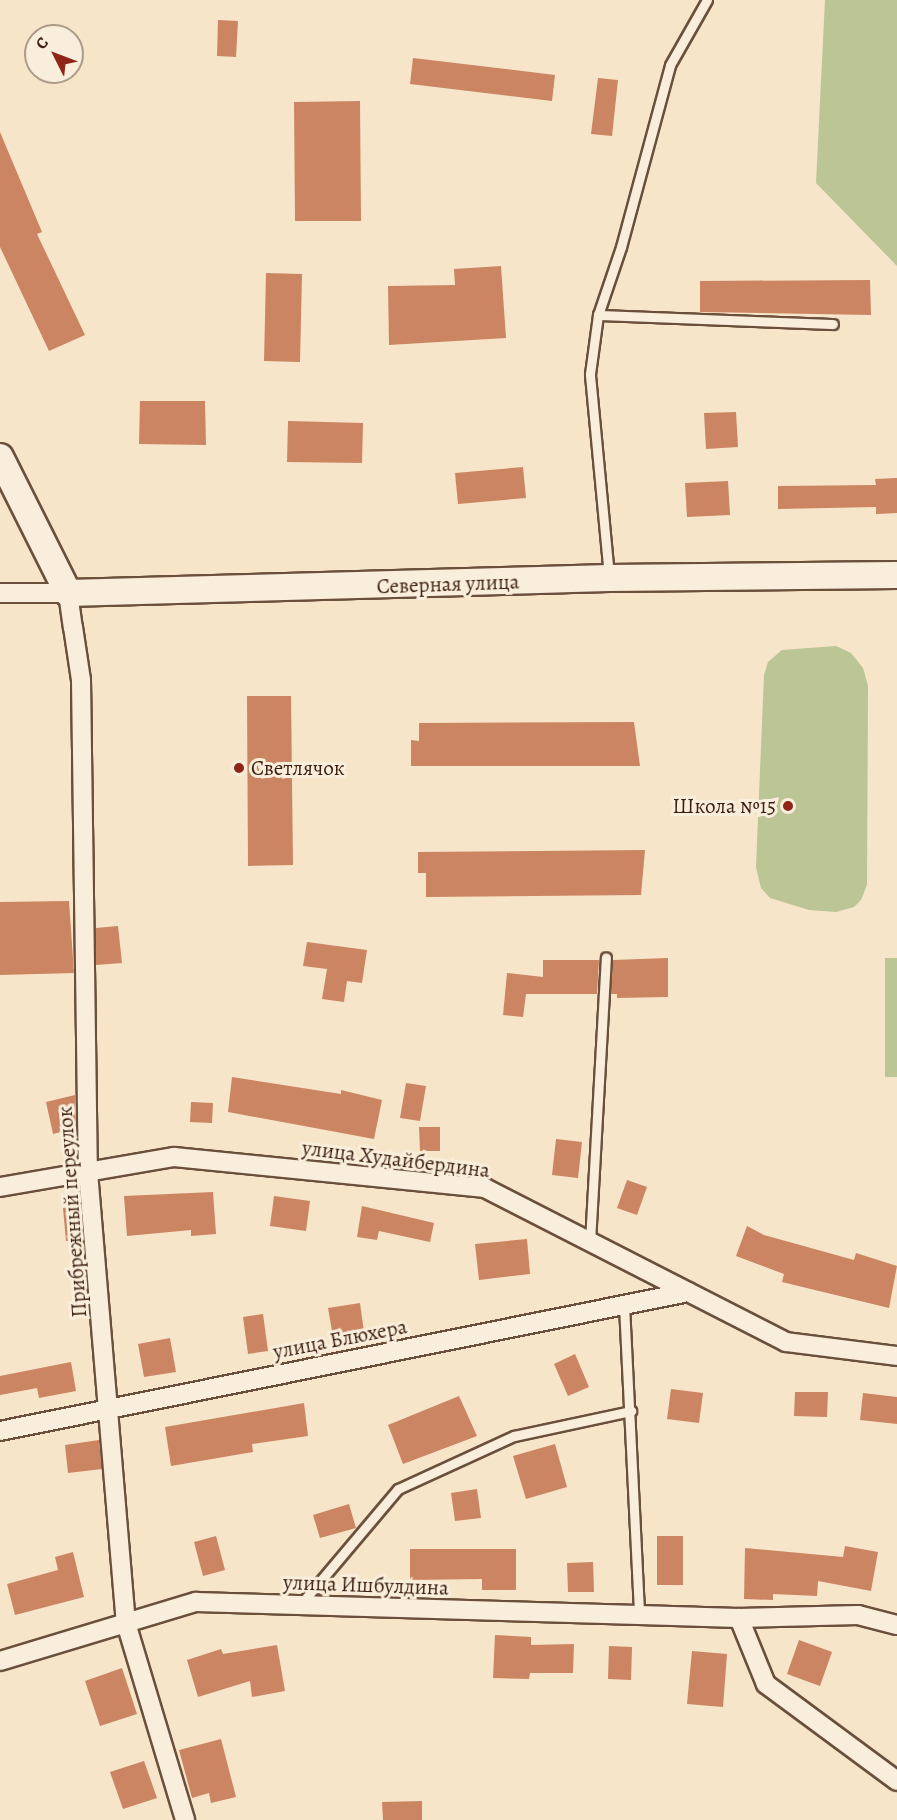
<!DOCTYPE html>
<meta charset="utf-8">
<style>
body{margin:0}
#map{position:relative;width:897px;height:1820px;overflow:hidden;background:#f6e5c8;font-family:Alegreya,serif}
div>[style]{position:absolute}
.green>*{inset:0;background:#bbc596}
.building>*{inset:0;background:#cc8563}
.roads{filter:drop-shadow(2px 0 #6a503c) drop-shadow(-2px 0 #6a503c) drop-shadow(0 2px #6a503c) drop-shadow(0 -2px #6a503c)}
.service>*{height:9px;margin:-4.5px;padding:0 4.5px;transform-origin:4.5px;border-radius:4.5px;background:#f9eedb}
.minor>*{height:18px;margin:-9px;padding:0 9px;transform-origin:9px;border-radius:9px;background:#f9eedb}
.secondary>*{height:26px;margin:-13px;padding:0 13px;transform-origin:13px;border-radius:13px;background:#f9eedb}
.dots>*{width:16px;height:16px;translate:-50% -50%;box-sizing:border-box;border:3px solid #f9eedb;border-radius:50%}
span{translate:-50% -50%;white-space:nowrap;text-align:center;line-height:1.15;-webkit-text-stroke:6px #f9eedb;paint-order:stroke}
.street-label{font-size:21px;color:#3c1e0d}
.poi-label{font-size:21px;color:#3c1e0d}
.left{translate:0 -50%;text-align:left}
.right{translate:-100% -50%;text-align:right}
.north{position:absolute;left:24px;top:24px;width:60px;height:60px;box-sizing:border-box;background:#f9eedb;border:2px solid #ad9b89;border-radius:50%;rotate:312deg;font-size:16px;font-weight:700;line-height:24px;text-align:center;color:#3c1e0d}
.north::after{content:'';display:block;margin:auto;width:21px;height:27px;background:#8f2418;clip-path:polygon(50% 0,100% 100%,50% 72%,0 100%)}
</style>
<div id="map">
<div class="green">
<i style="clip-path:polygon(825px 0,897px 0,897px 266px,816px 183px)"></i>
<i style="clip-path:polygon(836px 646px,851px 653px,863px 668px,868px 686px,867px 885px,861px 900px,854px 907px,836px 912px,809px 910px,770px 898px,761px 888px,756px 867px,764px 675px,768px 662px,782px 650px)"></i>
<i style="clip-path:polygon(885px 958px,897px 958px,897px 1077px,885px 1077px)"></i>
</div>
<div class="building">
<i style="clip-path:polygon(218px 20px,238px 21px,236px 57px,217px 56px)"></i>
<i style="clip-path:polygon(413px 58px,555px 75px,552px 101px,410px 84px)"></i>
<i style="clip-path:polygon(598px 78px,618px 80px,612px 136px,591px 134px)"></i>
<i style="clip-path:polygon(360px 101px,361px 221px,295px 221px,294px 102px)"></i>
<i style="clip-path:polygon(0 132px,42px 232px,37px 234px,85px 335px,49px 351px,0 247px)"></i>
<i style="clip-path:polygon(501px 266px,506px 338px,389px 345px,388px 286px,455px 285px,454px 269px)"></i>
<i style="clip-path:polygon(266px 273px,302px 274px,300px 362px,264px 361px)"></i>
<i style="clip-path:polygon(870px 280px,871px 315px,700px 312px,700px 281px)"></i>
<i style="clip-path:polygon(140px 401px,205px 401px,206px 445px,139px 444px)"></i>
<i style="clip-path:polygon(736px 412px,738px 447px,706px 449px,704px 413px)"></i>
<i style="clip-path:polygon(288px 421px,363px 423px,362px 463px,287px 462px)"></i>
<i style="clip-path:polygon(523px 467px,526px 498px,458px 504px,455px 473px)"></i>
<i style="clip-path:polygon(897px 478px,897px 513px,876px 514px,876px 507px,778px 509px,778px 486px,876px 485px,875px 479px)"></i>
<i style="clip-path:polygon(728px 481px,730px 515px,687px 517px,685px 483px)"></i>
<i style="clip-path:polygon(247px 696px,291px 696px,293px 865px,248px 866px)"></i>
<i style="clip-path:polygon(634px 722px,640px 766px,411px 766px,411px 740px,419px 741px,419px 723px)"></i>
<i style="clip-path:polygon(645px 850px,641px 895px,426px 897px,426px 873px,418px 873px,418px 852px)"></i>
<i style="clip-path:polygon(69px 901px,74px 973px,0 975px,0 902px)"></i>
<i style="clip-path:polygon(118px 926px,122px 963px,96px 965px,96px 928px)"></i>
<i style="clip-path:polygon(307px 942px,367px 950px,362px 983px,347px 981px,344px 1002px,322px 999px,327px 969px,303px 966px)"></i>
<i style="clip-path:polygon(668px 958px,668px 997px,617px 998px,617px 994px,611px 994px,613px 960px)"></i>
<i style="clip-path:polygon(543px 960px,599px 960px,597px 994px,526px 994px,523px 1017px,503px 1015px,507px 973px,543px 977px)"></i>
<i style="clip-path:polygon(232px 1077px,341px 1094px,341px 1090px,382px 1100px,374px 1139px,228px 1112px)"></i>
<i style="clip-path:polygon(406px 1083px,426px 1086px,420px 1121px,400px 1118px)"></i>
<i style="clip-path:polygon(75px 1095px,76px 1128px,53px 1134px,46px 1102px)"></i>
<i style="clip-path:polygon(191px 1102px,213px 1103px,212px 1123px,190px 1122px)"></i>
<i style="clip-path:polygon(419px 1127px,440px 1127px,440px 1151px,420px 1151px)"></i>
<i style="clip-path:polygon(556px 1139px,582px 1142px,578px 1178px,552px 1175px)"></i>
<i style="clip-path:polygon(627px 1180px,647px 1187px,637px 1215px,617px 1208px)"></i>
<i style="clip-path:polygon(213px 1192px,216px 1234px,191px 1236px,191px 1230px,127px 1236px,124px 1196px)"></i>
<i style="clip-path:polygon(274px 1196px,310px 1201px,306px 1231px,270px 1226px)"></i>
<i style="clip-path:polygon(362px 1206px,434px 1223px,430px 1242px,379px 1231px,377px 1240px,357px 1237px)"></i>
<i style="clip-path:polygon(80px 1207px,82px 1240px,66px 1241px,63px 1208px)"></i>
<i style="clip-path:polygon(747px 1226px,764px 1235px,854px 1260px,856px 1253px,897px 1266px,889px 1308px,782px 1282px,784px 1274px,736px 1256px)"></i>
<i style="clip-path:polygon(527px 1239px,530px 1274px,479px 1280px,475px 1244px)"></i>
<i style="clip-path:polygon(360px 1303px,364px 1332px,333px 1337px,328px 1308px)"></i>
<i style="clip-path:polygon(263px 1314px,268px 1351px,248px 1354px,243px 1317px)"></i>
<i style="clip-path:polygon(170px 1338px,176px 1372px,144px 1377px,138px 1344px)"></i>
<i style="clip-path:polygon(575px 1354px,589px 1387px,568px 1396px,554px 1364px)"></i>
<i style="clip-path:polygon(71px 1362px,76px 1391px,39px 1398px,37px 1388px,0 1395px,0 1376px)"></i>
<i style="clip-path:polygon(671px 1389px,703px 1393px,699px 1423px,667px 1419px)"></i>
<i style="clip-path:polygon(795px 1392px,828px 1392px,827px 1417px,794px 1416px)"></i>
<i style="clip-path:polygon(863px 1393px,897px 1397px,897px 1424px,860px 1420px)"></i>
<i style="clip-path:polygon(459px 1396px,477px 1436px,403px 1464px,388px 1425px)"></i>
<i style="clip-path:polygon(304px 1403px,308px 1436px,252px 1444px,253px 1452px,171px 1466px,165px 1427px)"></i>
<i style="clip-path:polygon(99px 1440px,102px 1469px,68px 1473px,65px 1445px)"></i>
<i style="clip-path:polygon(555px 1444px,567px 1487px,526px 1499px,513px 1456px)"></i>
<i style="clip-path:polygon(477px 1489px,481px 1518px,455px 1521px,451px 1493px)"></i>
<i style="clip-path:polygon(349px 1504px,356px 1528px,320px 1538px,313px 1515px)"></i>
<i style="clip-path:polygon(216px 1536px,225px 1570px,203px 1576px,194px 1542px)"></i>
<i style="clip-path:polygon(657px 1536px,683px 1536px,683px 1585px,657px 1585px)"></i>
<i style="clip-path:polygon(845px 1546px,878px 1552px,871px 1591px,818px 1581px,817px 1596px,773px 1594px,773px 1600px,744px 1599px,745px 1548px,843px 1557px)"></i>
<i style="clip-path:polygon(410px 1549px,516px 1549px,516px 1590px,482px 1590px,482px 1579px,410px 1580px)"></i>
<i style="clip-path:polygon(73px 1552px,84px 1597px,15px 1615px,7px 1584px,58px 1570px,55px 1557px)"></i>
<i style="clip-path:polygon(593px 1562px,594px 1592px,568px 1592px,567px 1563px)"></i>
<i style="clip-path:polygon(495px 1635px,531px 1637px,531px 1645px,574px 1644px,573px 1673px,530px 1673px,529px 1679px,493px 1678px)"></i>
<i style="clip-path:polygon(799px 1640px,832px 1652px,820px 1686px,787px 1674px)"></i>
<i style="clip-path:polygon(277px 1645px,285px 1691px,252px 1697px,250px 1681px,198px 1697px,187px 1660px,221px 1649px,223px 1654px)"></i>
<i style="clip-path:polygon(609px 1646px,632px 1647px,631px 1680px,608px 1679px)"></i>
<i style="clip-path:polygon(692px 1651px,727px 1654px,723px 1707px,687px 1704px)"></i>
<i style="clip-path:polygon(122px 1668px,137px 1714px,100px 1726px,85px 1681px)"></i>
<i style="clip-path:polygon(221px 1739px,236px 1797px,211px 1803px,209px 1793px,192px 1798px,179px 1750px)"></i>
<i style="clip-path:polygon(144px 1761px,157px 1798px,123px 1809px,110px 1772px)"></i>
<i style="clip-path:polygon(422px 1801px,422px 1820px,383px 1820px,382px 1802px)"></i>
</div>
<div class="roads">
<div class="service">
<i style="left:598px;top:315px;width:235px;rotate:2.2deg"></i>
<i style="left:609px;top:576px;width:203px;rotate:-95.4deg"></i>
<i style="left:590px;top:374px;width:60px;rotate:-82.3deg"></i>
<i style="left:598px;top:315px;width:72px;rotate:-71.3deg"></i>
<i style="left:621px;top:247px;width:188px;rotate:-74.9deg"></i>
<i style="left:670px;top:65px;width:75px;rotate:-60.4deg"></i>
<i style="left:590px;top:1242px;width:285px;rotate:-86.8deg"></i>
<i style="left:624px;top:1305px;width:309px;rotate:87.2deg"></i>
<i style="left:301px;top:1604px;width:150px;rotate:-49.9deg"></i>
<i style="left:398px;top:1489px;width:128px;rotate:-24.6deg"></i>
<i style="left:514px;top:1436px;width:120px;rotate:-12.1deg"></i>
</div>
<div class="minor">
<i style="left:0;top:593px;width:68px"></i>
<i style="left:68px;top:593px;width:34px;rotate:82deg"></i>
<i style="left:73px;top:627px;width:54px;rotate:81.4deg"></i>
<i style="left:81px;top:680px;width:492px;rotate:89.2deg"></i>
<i style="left:88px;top:1172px;width:453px;rotate:85.2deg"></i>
<i style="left:126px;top:1623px;width:206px;rotate:73.3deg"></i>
<i style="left:0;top:1187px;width:177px;rotate:-9.8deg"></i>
<i style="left:174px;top:1157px;width:313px;rotate:5.7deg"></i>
<i style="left:485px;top:1188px;width:338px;rotate:27.1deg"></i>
<i style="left:786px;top:1342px;width:112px;rotate:7.2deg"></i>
<i style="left:0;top:1431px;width:702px;rotate:-11.42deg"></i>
<i style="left:739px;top:1618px;width:71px;rotate:67.8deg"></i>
<i style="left:766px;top:1684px;width:163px;rotate:36.5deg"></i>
<i style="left:0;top:1661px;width:205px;rotate:-16.8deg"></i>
<i style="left:196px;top:1602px;width:543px;rotate:1.69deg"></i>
<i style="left:739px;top:1618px;width:119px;rotate:-1.4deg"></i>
<i style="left:858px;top:1615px;width:40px;rotate:14.4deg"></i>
</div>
<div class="secondary">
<i style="left:0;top:457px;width:152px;rotate:63.4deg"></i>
<i style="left:68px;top:593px;width:541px;rotate:-1.59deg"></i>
<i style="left:609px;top:578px;width:288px;rotate:-0.6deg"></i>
</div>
</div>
<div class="dots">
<i style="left:239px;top:768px;background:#8f2418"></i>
<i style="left:788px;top:806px;background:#8f2418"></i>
</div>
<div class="street-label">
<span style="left:448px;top:584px;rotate:-2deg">Северная улица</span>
<span style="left:396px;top:1159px;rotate:7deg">улица Худайбердина</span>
<span style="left:72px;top:1212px;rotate:-94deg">Прибрежный переулок</span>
<span style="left:340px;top:1339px;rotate:-11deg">улица Блюхера</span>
<span style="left:366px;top:1585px;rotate:2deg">улица Ишбулдина</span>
</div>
<div class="poi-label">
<span class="left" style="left:251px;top:768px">Светлячок</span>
<span class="right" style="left:776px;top:806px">Школа №15</span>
</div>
<div class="north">С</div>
</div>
